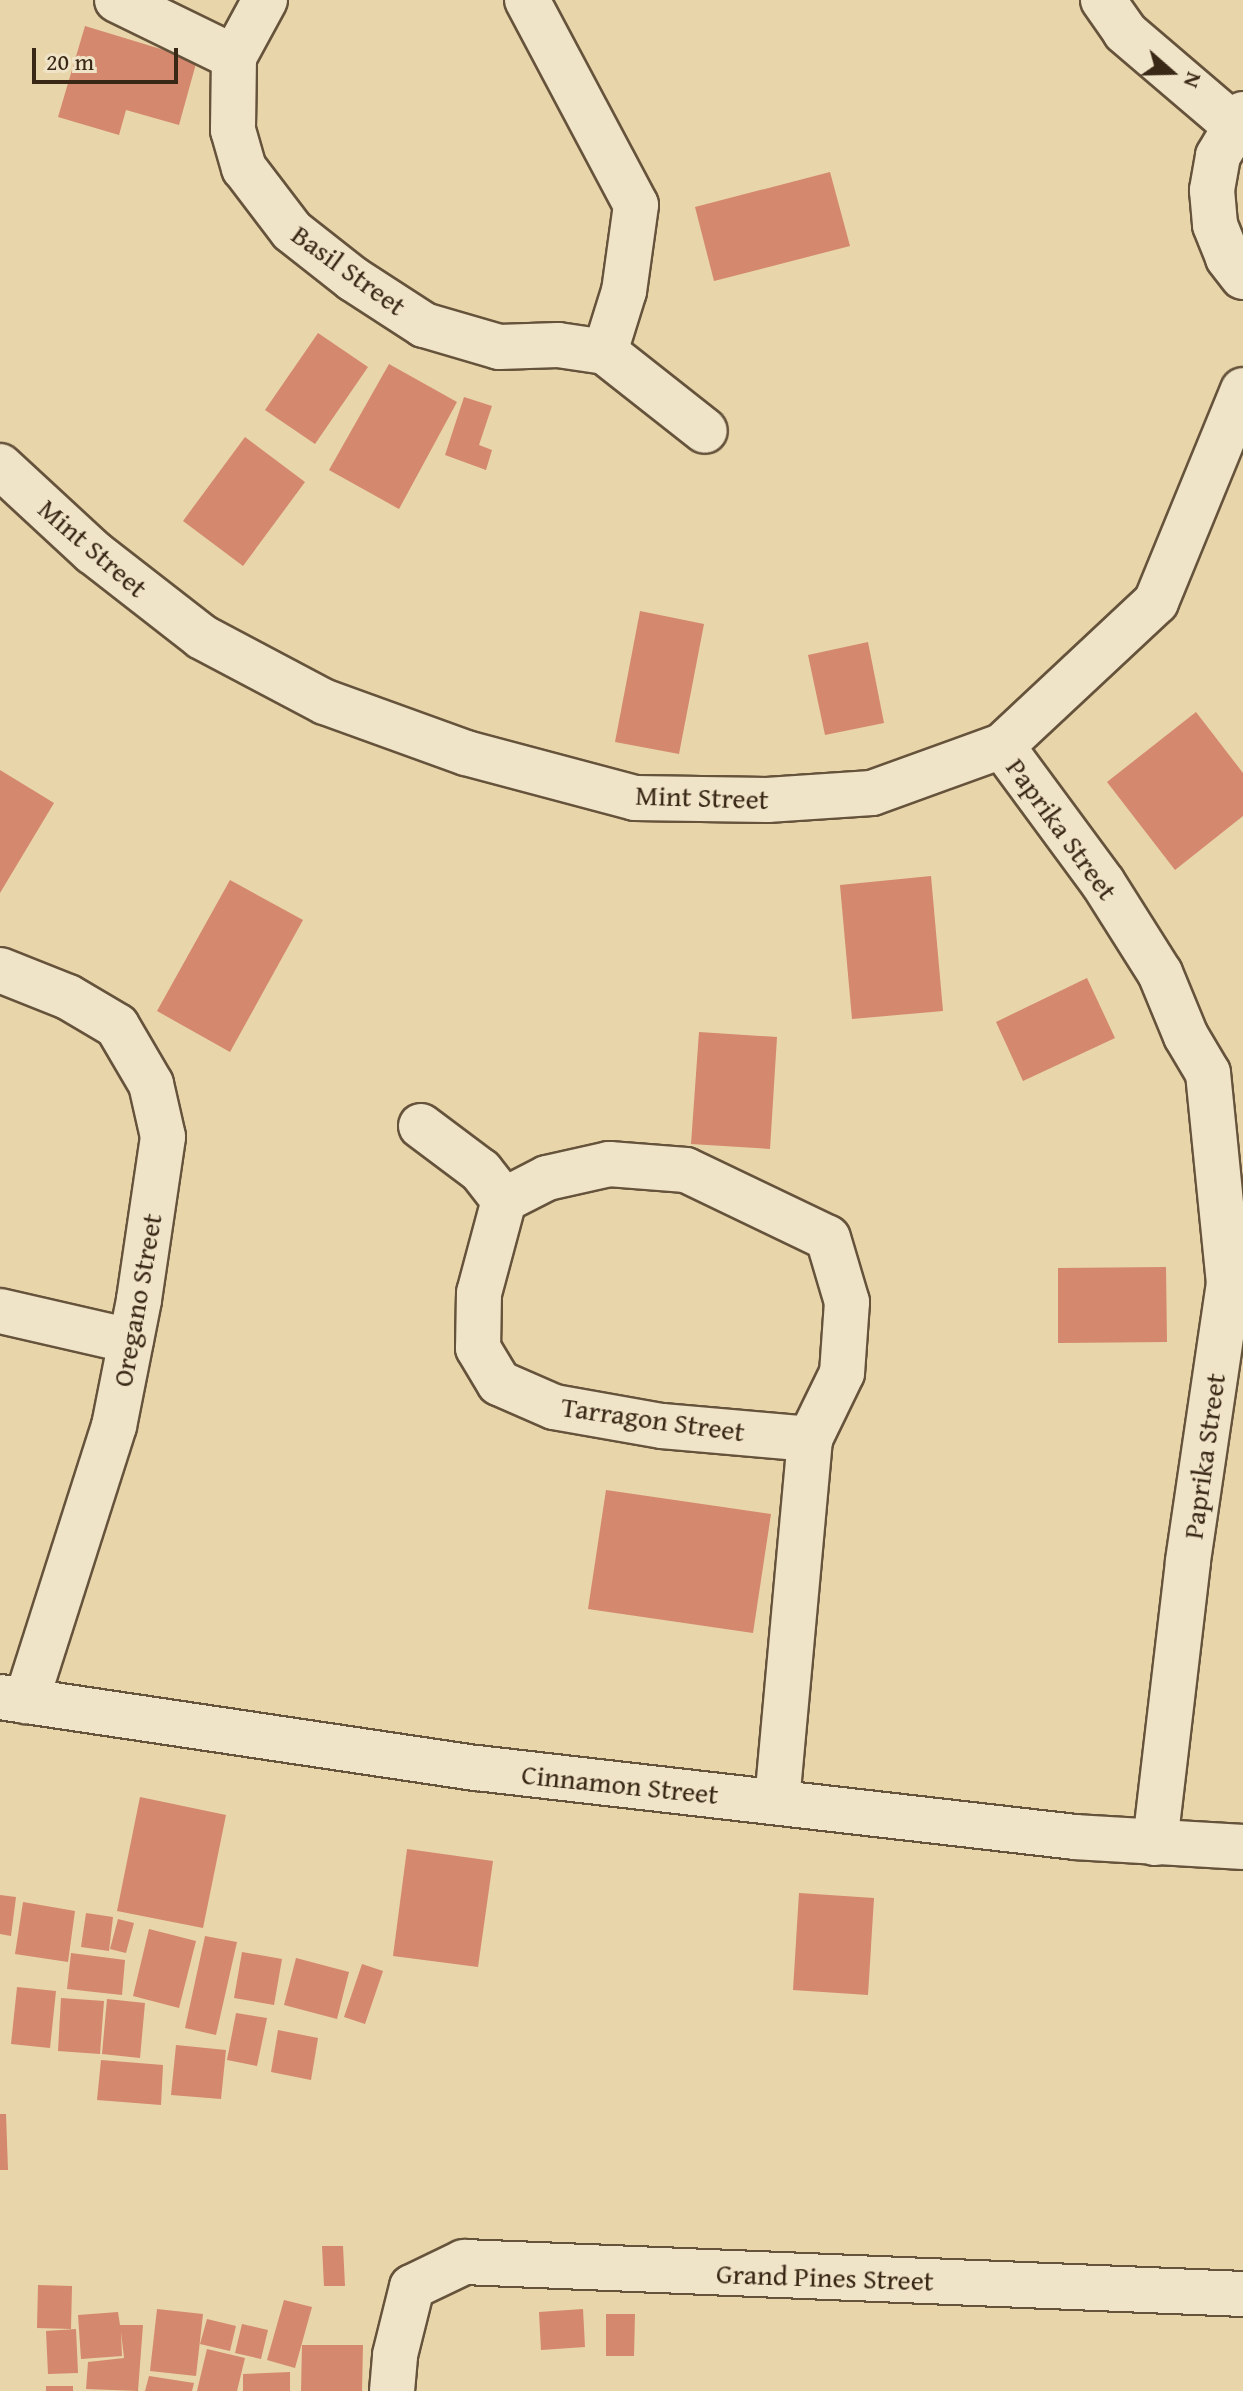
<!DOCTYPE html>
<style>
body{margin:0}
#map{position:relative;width:1243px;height:2391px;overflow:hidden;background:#e8d5aa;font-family:"Gentium Book Plus",serif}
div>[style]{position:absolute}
.building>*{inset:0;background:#d4886d}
.roads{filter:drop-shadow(2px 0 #66533c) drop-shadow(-2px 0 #66533c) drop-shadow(0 2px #66533c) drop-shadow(0 -2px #66533c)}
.minor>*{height:44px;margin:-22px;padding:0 22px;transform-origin:22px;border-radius:22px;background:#f0e4c8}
span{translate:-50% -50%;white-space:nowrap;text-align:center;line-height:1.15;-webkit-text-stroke:6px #f0e4c8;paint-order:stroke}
.street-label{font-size:28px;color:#3a2817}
.north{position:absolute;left:1131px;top:32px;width:80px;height:80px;-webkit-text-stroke:6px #f0e4c8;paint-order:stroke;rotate:110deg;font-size:22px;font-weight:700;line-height:32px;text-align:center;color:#3a2817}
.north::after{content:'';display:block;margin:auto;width:28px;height:36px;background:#3a2817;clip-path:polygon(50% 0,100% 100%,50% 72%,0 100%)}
.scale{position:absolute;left:32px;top:48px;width:146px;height:36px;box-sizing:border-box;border:4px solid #3a2817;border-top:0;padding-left:10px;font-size:24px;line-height:28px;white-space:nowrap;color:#3a2817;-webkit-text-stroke:6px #f0e4c8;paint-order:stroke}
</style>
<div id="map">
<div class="building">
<i style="clip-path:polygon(85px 26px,197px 60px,179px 125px,126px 110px,119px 135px,58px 117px)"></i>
<i style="clip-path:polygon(830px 172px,850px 246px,714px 281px,695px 207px)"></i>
<i style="clip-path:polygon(318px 333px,368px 367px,315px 444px,265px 410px)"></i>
<i style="clip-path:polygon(389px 364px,457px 402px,399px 509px,329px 470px)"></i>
<i style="clip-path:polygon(464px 397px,492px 406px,479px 445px,492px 450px,486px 470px,445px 455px)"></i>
<i style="clip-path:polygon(245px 437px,305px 482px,243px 566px,183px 521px)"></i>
<i style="clip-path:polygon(640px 611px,704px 624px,679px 754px,615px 742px)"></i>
<i style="clip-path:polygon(868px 642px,884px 723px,825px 735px,808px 655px)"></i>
<i style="clip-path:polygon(1196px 712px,1243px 773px,1243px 816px,1175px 870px,1107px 782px)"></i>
<i style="clip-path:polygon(0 770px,54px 803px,0 893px)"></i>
<i style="clip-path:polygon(931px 876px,943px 1011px,852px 1019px,840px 885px)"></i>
<i style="clip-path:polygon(230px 880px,303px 920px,230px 1052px,157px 1011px)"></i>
<i style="clip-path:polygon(1087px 978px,1115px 1038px,1023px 1081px,996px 1022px)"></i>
<i style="clip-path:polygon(699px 1032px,777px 1037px,770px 1149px,691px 1144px)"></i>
<i style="clip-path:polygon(1166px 1267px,1167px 1342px,1058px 1343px,1058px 1268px)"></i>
<i style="clip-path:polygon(606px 1490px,771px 1514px,753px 1633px,588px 1609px)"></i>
<i style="clip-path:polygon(140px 1797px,226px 1815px,203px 1928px,117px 1911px)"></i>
<i style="clip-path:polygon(407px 1849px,493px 1861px,478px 1967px,393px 1956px)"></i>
<i style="clip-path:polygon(799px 1893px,874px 1898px,868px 1995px,793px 1990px)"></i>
<i style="clip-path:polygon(0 1895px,16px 1897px,11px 1936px,0 1934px)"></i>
<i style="clip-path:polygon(23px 1902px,75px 1911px,68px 1962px,15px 1954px)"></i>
<i style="clip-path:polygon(86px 1913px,113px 1917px,109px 1951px,81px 1947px)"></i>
<i style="clip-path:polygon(118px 1919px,134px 1923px,126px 1953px,110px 1949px)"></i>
<i style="clip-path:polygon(149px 1929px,196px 1941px,179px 2008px,133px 1996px)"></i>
<i style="clip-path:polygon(205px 1936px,237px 1942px,216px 2035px,185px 2028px)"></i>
<i style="clip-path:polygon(242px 1952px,282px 1959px,274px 2005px,234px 1998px)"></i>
<i style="clip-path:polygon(71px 1953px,125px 1960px,122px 1995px,67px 1989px)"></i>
<i style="clip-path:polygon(296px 1958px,349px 1972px,337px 2019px,284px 2005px)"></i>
<i style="clip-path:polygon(362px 1964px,383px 1971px,365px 2024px,344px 2017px)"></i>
<i style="clip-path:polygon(17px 1987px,56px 1991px,50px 2048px,11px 2044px)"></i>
<i style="clip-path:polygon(61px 1998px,104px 2001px,100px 2054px,58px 2051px)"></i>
<i style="clip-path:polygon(107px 1999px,145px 2003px,140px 2058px,102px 2054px)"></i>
<i style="clip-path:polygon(236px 2013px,267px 2018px,257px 2066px,227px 2060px)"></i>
<i style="clip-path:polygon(278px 2030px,318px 2038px,311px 2080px,271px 2072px)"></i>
<i style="clip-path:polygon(176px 2045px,226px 2050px,221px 2099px,171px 2095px)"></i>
<i style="clip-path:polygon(101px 2060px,163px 2065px,161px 2105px,97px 2100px)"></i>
<i style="clip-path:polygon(0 2114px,6px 2114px,8px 2170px,0 2170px)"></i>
<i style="clip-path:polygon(322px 2246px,343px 2246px,345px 2286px,324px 2286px)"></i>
<i style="clip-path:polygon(38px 2285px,72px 2286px,71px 2329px,37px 2328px)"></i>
<i style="clip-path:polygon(284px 2300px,312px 2307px,295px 2368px,267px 2360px)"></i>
<i style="clip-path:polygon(157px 2309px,203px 2314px,196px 2376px,150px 2371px)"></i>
<i style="clip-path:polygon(583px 2309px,585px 2347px,541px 2350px,539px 2312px)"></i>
<i style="clip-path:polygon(118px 2312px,120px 2325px,143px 2325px,138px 2391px,86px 2389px,88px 2362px,124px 2358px,121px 2332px,122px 2356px,81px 2359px,78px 2315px)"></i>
<i style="clip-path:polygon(606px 2314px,635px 2314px,634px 2356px,606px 2356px)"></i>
<i style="clip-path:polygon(207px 2319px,236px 2326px,230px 2351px,200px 2344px)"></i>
<i style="clip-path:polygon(242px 2324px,268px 2330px,261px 2359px,235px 2353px)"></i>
<i style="clip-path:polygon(76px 2329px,78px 2373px,48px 2374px,46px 2331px)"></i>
<i style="clip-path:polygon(302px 2345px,363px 2345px,362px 2391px,301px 2391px)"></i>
<i style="clip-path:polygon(207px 2349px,245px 2358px,237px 2391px,197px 2391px)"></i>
<i style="clip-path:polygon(290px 2372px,290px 2391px,243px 2391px,243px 2374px)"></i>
<i style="clip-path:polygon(149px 2376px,194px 2383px,192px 2391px,145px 2391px)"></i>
<i style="clip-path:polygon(46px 2386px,73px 2386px,73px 2391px,46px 2391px)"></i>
</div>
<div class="roads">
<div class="minor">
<i style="left:117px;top:0;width:130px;rotate:26deg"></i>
<i style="left:265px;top:0;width:65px;rotate:118.5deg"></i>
<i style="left:234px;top:57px;width:73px;rotate:90.8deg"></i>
<i style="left:233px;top:130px;width:40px;rotate:74deg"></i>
<i style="left:244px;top:168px;width:79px;rotate:52.7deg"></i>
<i style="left:292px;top:231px;width:78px;rotate:38.2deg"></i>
<i style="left:353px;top:279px;width:85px;rotate:32.9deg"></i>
<i style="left:424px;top:325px;width:78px;rotate:16.3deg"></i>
<i style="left:499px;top:347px;width:59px;rotate:-1.9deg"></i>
<i style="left:558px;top:345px;width:48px;rotate:8.5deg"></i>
<i style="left:527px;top:0;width:232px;rotate:62deg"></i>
<i style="left:636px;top:205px;width:87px;rotate:97.9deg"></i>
<i style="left:624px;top:291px;width:64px;rotate:107.3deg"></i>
<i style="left:605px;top:352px;width:127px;rotate:38.3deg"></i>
<i style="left:1103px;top:0;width:39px;rotate:55deg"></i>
<i style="left:1125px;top:32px;width:143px;rotate:40.5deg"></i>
<i style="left:1243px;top:114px;width:49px;rotate:120.8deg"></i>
<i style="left:1218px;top:156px;width:35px;rotate:100deg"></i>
<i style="left:1212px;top:190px;width:35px;rotate:85deg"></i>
<i style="left:1215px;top:225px;width:35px;rotate:68deg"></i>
<i style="left:1228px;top:258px;width:24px;rotate:52deg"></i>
<i style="left:0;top:466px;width:127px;rotate:42.8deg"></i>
<i style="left:93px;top:552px;width:138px;rotate:37.9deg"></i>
<i style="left:202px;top:637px;width:139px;rotate:27.9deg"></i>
<i style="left:325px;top:702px;width:150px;rotate:19.9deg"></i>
<i style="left:466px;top:753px;width:175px;rotate:14.9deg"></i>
<i style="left:635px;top:798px;width:132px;rotate:0.9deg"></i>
<i style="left:767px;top:800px;width:105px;rotate:-3.8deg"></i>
<i style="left:872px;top:793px;width:138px;rotate:-19.9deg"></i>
<i style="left:1002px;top:746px;width:211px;rotate:-43.1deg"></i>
<i style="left:1156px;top:602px;width:229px;rotate:-67.7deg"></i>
<i style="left:1002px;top:746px;width:170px;rotate:53.6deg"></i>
<i style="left:1103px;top:883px;width:107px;rotate:57.7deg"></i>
<i style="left:1160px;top:973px;width:68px;rotate:67.6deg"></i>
<i style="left:1186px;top:1036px;width:43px;rotate:59.3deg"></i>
<i style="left:1208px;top:1073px;width:211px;rotate:84.3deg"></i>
<i style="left:1229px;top:1283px;width:282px;rotate:98.4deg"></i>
<i style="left:1188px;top:1562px;width:283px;rotate:96.7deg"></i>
<i style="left:0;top:970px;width:73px;rotate:21.7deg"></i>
<i style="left:68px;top:997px;width:57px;rotate:30.6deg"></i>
<i style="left:117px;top:1026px;width:67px;rotate:59.6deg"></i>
<i style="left:151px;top:1084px;width:54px;rotate:77.2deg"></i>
<i style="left:163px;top:1137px;width:165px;rotate:98.4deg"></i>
<i style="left:139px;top:1300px;width:128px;rotate:101.2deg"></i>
<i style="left:114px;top:1426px;width:289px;rotate:107.7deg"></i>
<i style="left:421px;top:1126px;width:75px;rotate:36.9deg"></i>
<i style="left:481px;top:1171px;width:37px;rotate:52deg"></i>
<i style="left:504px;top:1200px;width:48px;rotate:-27.1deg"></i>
<i style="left:547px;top:1178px;width:64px;rotate:-12.7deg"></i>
<i style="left:609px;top:1164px;width:77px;rotate:4.5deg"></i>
<i style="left:686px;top:1170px;width:157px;rotate:25.6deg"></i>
<i style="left:828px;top:1238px;width:67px;rotate:73.5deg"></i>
<i style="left:847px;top:1302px;width:71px;rotate:94deg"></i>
<i style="left:842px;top:1373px;width:73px;rotate:115.9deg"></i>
<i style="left:810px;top:1439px;width:364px;rotate:95.2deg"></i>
<i style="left:504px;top:1200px;width:96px;rotate:105deg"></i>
<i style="left:479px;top:1293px;width:55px;rotate:91deg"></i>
<i style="left:478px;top:1348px;width:41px;rotate:59deg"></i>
<i style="left:499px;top:1383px;width:60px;rotate:23.6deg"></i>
<i style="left:554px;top:1407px;width:110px;rotate:10deg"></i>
<i style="left:662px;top:1426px;width:149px;rotate:5deg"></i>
<i style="left:0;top:1311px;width:134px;rotate:12.9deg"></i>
<i style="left:0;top:1697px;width:482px;rotate:8.5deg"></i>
<i style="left:477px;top:1768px;width:602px;rotate:6.58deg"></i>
<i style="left:1075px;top:1837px;width:168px;rotate:3.4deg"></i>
<i style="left:392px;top:2391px;width:36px;rotate:-85deg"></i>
<i style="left:395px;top:2355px;width:70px;rotate:-76deg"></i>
<i style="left:412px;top:2287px;width:58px;rotate:-25.7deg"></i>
<i style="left:464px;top:2262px;width:780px;rotate:2.35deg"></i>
</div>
</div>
<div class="street-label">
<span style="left:349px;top:270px;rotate:36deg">Basil Street</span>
<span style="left:93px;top:548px;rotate:41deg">Mint Street</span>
<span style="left:702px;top:797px;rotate:2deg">Mint Street</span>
<span style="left:1062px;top:829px;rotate:54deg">Paprika Street</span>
<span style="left:137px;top:1300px;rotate:-80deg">Oregano Street</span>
<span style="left:653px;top:1419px;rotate:8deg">Tarragon Street</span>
<span style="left:1204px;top:1456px;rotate:-82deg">Paprika Street</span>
<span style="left:620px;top:1784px;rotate:6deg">Cinnamon Street</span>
<span style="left:825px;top:2277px;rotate:2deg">Grand Pines Street</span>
</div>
<div class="north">N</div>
<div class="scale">20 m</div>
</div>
